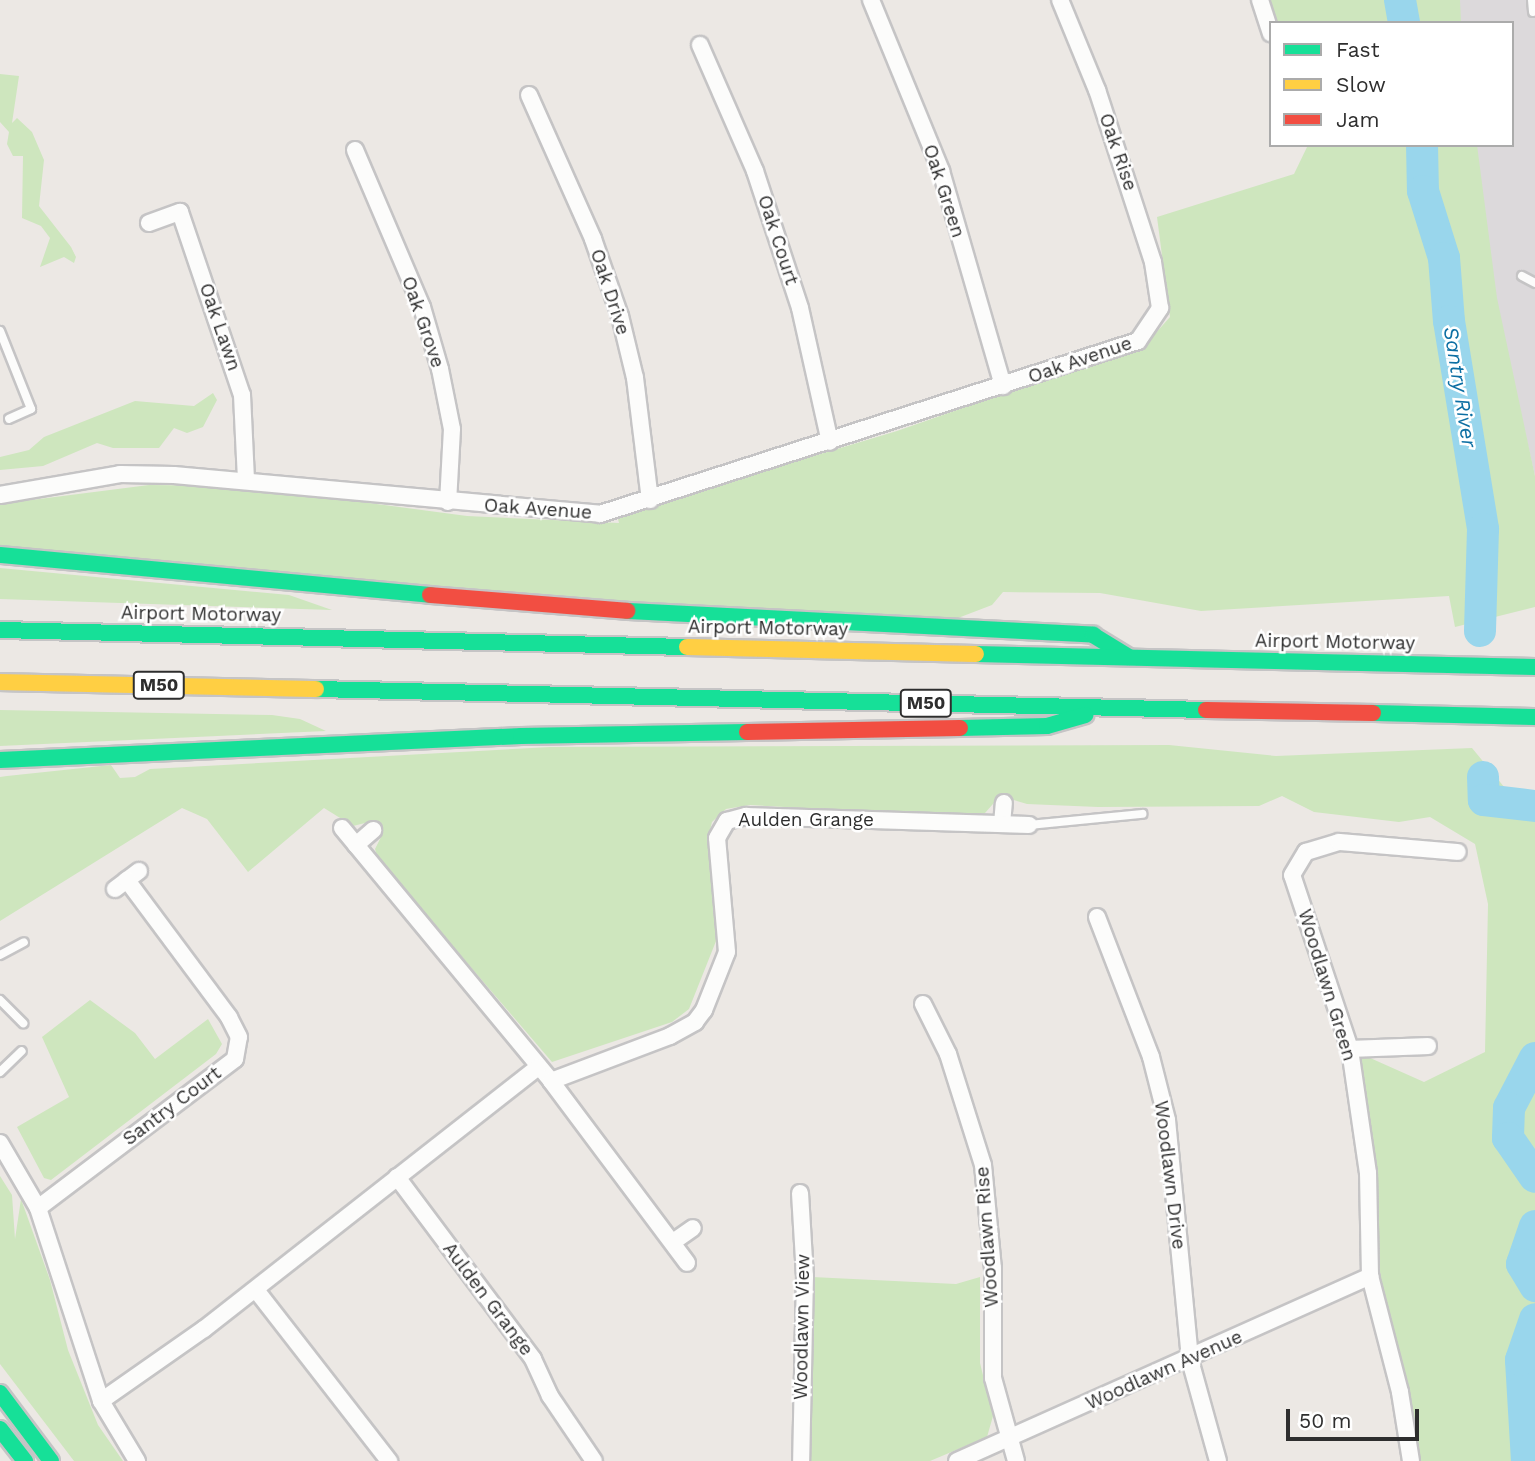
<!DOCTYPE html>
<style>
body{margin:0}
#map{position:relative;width:1535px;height:1461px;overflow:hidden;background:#ece8e4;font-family:"Work Sans",sans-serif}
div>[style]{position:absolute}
.industrial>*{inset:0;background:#dcd9db}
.green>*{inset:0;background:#cee6be}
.river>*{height:32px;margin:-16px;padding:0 16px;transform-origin:16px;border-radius:16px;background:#99d6ec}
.roads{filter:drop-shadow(2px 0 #c5c4c5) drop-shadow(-2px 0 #c5c4c5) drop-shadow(0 2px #c5c4c5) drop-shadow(0 -2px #c5c4c5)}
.lane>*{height:8px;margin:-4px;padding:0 4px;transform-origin:4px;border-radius:4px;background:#fcfcfb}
.street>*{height:16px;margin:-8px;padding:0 8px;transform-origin:8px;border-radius:8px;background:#fcfcfb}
.fast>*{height:16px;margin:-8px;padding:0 8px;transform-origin:8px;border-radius:8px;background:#16e098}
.slow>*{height:16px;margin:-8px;padding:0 8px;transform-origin:8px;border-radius:8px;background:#ffcf43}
.jam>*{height:16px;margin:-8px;padding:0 8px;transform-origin:8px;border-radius:8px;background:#f24e42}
span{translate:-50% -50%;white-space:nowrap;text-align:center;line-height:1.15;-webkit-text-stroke:5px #fff;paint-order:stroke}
.shield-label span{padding:2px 5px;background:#fff;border:2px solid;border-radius:5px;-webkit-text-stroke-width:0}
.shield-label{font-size:18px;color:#2e2e2e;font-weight:700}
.street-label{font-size:19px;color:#2e2e2e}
.water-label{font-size:21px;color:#0d6fa3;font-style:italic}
.legend{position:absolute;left:1269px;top:21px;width:245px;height:126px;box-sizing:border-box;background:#fff;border:2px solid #ababab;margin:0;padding:9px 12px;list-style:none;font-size:21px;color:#2e2e2e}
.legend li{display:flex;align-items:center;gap:14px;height:35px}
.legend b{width:35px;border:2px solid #ababab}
.scale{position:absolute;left:1286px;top:1409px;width:133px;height:32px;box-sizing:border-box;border:4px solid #2e2e2e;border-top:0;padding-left:9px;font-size:21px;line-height:24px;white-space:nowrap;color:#2e2e2e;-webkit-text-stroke:5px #fff;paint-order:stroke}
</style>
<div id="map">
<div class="industrial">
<i style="clip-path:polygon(1425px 0,1535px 0,1535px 476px,1460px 145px,1512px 145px,1512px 23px,1430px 23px)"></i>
</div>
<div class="green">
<i style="clip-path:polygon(1267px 0,1460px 0,1461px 23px,1274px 23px)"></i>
<i style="clip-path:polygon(0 74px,19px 76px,12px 123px,17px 118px,32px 132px,44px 160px,39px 206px,71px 247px,76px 257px,74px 263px,64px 257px,40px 267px,50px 238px,41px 226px,22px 218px,23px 156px,13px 156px,7px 144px,9px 132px,0 122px)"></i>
<i style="clip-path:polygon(1308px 145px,1477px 145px,1497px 298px,1535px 476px,1535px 607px,1455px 627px,1449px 596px,1201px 611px,1100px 593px,1003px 592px,992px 605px,958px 618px,616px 603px,0 548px,0 504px,149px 485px,241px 486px,467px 516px,619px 523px,617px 515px,897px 431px,1146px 344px,1170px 317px,1157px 217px,1294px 174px)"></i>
<i style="clip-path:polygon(213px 393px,217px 400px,203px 427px,187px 433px,174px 428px,159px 448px,113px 448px,97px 443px,43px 466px,0 470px,0 457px,29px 450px,44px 437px,135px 401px,194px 406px)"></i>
<i style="clip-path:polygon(0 568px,289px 595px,332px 610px,0 599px)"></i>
<i style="clip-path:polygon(0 710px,272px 715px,300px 719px,326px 731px,0 746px)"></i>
<i style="clip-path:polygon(1169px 745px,1276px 756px,1472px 748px,1505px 788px,1535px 791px,1535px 1461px,1419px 1461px,1381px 1279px,1350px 1049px,1424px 1082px,1485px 1052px,1488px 904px,1475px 844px,1430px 817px,1399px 822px,1314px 812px,1282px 796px,1259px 806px,1098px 807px,1027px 804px,1000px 796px,985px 813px,947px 816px,750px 805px,726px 809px,712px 822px,708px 839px,720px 931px,689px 1009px,672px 1022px,552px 1062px,378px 859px,375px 849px,381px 837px,369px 822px,353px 826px,324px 808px,248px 872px,207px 819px,182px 808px,0 921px,0 777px,7px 776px,111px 765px,120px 778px,135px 777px,150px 769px,550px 747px)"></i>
<i style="clip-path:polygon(90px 1000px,135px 1033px,155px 1059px,208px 1019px,222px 1044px,216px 1054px,51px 1180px,44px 1178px,17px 1127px,69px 1097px,42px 1037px)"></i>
<i style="clip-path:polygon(0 1176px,12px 1195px,15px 1239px,21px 1199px,50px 1280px,68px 1350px,98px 1425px,123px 1461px,74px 1461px,0 1364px)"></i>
<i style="clip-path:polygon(812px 1277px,956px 1284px,980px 1277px,980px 1363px,993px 1416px,987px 1437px,930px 1461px,809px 1461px)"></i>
</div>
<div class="river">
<i style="left:1400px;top:0;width:23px;rotate:80deg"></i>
<i style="left:1422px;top:145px;width:46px;rotate:88.8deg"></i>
<i style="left:1423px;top:191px;width:70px;rotate:72.6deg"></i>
<i style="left:1444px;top:258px;width:63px;rotate:85.5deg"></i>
<i style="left:1449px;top:321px;width:211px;rotate:80.7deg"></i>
<i style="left:1483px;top:529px;width:102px;rotate:91.7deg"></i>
<i style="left:1483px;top:777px;width:23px;rotate:88deg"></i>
<i style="left:1484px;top:800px;width:51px;rotate:6.7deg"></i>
<i style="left:1535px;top:1058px;width:56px;rotate:117.5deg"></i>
<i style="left:1509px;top:1108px;width:30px;rotate:92deg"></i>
<i style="left:1508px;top:1138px;width:47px;rotate:55.3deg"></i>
<i style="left:1535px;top:1226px;width:40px;rotate:108.9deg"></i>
<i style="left:1522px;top:1264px;width:26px;rotate:59deg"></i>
<i style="left:1527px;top:1461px;width:101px;rotate:-93.4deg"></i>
<i style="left:1521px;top:1360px;width:43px;rotate:-71.1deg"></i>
</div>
<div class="roads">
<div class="lane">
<i style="left:1532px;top:0;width:12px;rotate:85deg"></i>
<i style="left:1522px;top:276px;width:15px;rotate:28deg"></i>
<i style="left:0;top:331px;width:84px;rotate:68.3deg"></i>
<i style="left:31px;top:409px;width:24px;rotate:156deg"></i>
<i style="left:1029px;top:825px;width:114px;rotate:-5.6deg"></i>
<i style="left:0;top:955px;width:27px;rotate:-28deg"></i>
<i style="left:0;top:1000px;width:33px;rotate:45deg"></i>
<i style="left:0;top:1072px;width:30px;rotate:-44deg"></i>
</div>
<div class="street">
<i style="left:871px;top:0;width:185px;rotate:67.7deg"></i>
<i style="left:941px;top:171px;width:224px;rotate:73.9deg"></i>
<i style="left:1260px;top:0;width:35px;rotate:72deg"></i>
<i style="left:700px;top:45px;width:137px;rotate:66.4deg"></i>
<i style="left:755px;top:171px;width:144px;rotate:71.8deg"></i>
<i style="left:800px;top:308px;width:137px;rotate:77.4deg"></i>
<i style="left:529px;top:95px;width:158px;rotate:66deg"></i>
<i style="left:593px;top:239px;width:82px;rotate:70.7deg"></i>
<i style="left:620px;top:316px;width:64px;rotate:76.4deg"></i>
<i style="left:635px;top:378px;width:123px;rotate:83deg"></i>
<i style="left:355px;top:150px;width:171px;rotate:66.9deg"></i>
<i style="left:422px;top:307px;width:65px;rotate:73.8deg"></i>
<i style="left:440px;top:369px;width:61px;rotate:78.7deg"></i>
<i style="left:452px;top:429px;width:73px;rotate:93.1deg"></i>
<i style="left:149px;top:223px;width:33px;rotate:-20deg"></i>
<i style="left:180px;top:212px;width:193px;rotate:71.3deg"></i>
<i style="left:242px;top:395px;width:84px;rotate:87.3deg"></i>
<i style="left:0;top:495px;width:122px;rotate:-9.9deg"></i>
<i style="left:120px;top:474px;width:54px;rotate:1.1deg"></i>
<i style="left:174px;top:475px;width:428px;rotate:5.2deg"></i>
<i style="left:600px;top:514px;width:565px;rotate:-17.83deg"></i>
<i style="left:1138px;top:341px;width:40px;rotate:-56deg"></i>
<i style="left:1160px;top:308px;width:47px;rotate:-98.7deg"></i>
<i style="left:1153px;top:262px;width:181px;rotate:-108deg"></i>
<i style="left:1097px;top:90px;width:97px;rotate:-112.3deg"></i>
<i style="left:1002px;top:824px;width:21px;rotate:-85deg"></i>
<i style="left:342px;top:828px;width:328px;rotate:50.4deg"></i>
<i style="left:551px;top:1081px;width:227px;rotate:53.2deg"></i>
<i style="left:356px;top:845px;width:23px;rotate:-41deg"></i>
<i style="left:115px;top:889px;width:30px;rotate:-37deg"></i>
<i style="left:1097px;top:917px;width:150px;rotate:68.9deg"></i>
<i style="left:1151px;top:1057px;width:65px;rotate:75.7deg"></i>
<i style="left:1167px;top:1120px;width:241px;rotate:84.5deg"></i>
<i style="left:1190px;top:1360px;width:105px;rotate:74.5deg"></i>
<i style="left:923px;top:1004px;width:56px;rotate:63.4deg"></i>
<i style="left:948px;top:1054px;width:116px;rotate:72.5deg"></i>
<i style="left:983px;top:1165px;width:103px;rotate:84.5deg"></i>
<i style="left:993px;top:1268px;width:110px;rotate:90deg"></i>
<i style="left:993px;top:1378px;width:86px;rotate:74.5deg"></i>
<i style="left:1350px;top:1049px;width:78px;rotate:-2.2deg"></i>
<i style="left:551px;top:1081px;width:127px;rotate:-20.7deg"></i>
<i style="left:670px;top:1036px;width:29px;rotate:-29deg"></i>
<i style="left:695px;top:1022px;width:15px;rotate:-53deg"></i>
<i style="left:704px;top:1010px;width:62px;rotate:-68.4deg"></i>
<i style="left:727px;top:952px;width:114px;rotate:-95deg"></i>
<i style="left:717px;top:838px;width:20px;rotate:-60deg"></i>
<i style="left:727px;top:821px;width:20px;rotate:-15deg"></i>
<i style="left:746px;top:816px;width:283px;rotate:1.8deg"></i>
<i style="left:0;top:1143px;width:75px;rotate:59.7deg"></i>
<i style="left:38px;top:1208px;width:203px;rotate:71.9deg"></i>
<i style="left:101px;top:1401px;width:70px;rotate:59deg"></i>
<i style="left:397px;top:1177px;width:227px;rotate:53.2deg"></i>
<i style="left:533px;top:1359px;width:41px;rotate:65.3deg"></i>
<i style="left:550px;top:1396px;width:78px;rotate:55.9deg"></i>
<i style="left:800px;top:1193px;width:83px;rotate:86.6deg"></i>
<i style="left:805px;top:1276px;width:185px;rotate:91.2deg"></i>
<i style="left:38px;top:1208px;width:247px;rotate:-37.1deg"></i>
<i style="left:235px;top:1059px;width:22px;rotate:-80deg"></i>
<i style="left:239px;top:1037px;width:22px;rotate:-117deg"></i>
<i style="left:229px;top:1017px;width:171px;rotate:-126.7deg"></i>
<i style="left:673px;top:1242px;width:24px;rotate:-35deg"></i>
<i style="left:256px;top:1290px;width:217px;rotate:52.1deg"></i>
<i style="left:101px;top:1401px;width:126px;rotate:-35deg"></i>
<i style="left:204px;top:1329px;width:424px;rotate:-38.1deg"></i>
<i style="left:957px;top:1461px;width:453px;rotate:-24.1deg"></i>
<i style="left:1411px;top:1461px;width:70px;rotate:-99.1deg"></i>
<i style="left:1400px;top:1392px;width:120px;rotate:-104.5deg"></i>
<i style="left:1370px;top:1276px;width:103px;rotate:-91.1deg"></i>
<i style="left:1368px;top:1173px;width:125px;rotate:-98.3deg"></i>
<i style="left:1350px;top:1049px;width:183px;rotate:-108.4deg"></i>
<i style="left:1292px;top:875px;width:27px;rotate:-59deg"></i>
<i style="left:1306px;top:852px;width:34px;rotate:-17deg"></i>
<i style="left:1339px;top:842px;width:119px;rotate:4.8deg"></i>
</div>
<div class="fast">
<i style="left:0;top:555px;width:432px;rotate:5.3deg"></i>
<i style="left:627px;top:611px;width:467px;rotate:2.9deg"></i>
<i style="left:1093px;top:635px;width:42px;rotate:31.4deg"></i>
<i style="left:0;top:630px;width:687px;rotate:1.42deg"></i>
<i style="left:976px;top:654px;width:559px;rotate:1.33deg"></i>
<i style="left:316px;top:689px;width:890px;rotate:1.35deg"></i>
<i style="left:1373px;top:713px;width:162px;rotate:1.4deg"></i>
<i style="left:960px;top:728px;width:87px;rotate:-1.3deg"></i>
<i style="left:1047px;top:726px;width:40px;rotate:-16deg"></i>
<i style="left:0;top:760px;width:522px;rotate:-2.64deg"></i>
<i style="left:521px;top:736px;width:226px;rotate:-1deg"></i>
<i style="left:0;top:1393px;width:85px;rotate:53.1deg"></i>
<i style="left:0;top:1429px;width:41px;rotate:52deg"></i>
</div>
<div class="slow">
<i style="left:687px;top:647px;width:289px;rotate:1.4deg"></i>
<i style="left:0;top:682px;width:316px;rotate:1.3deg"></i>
</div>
<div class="jam">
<i style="left:430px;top:595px;width:198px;rotate:4.6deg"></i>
<i style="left:1206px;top:710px;width:167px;rotate:1deg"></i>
<i style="left:747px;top:732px;width:213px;rotate:-1.1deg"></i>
</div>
</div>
<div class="shield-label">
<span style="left:159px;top:685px">M50</span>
<span style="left:926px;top:703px">M50</span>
</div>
<div class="street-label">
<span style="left:1118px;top:152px;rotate:71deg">Oak Rise</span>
<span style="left:944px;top:191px;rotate:72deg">Oak Green</span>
<span style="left:778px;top:240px;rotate:72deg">Oak Court</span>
<span style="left:610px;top:292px;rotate:72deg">Oak Drive</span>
<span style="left:423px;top:322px;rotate:71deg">Oak Grove</span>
<span style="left:220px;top:327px;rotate:71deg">Oak Lawn</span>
<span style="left:1080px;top:360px;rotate:-19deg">Oak Avenue</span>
<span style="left:538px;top:509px;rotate:4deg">Oak Avenue</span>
<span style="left:201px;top:614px;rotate:1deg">Airport Motorway</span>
<span style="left:768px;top:628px;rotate:1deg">Airport Motorway</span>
<span style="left:1335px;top:642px;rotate:1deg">Airport Motorway</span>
<span style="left:806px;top:820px">Aulden Grange</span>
<span style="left:1327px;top:985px;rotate:73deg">Woodlawn Green</span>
<span style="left:172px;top:1106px;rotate:-37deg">Santry Court</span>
<span style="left:1170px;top:1175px;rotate:83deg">Woodlawn Drive</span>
<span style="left:987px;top:1237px;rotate:-94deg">Woodlawn Rise</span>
<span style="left:488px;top:1299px;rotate:53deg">Aulden Grange</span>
<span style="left:802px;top:1327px;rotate:-89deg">Woodlawn View</span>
<span style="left:1164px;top:1370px;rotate:-24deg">Woodlawn Avenue</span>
</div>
<div class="water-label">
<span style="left:1460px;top:387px;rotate:81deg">Santry River</span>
</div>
<ul class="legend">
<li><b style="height:9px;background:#16e098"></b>Fast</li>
<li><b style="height:9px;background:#ffcf43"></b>Slow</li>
<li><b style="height:9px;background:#f24e42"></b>Jam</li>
</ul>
<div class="scale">50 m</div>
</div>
